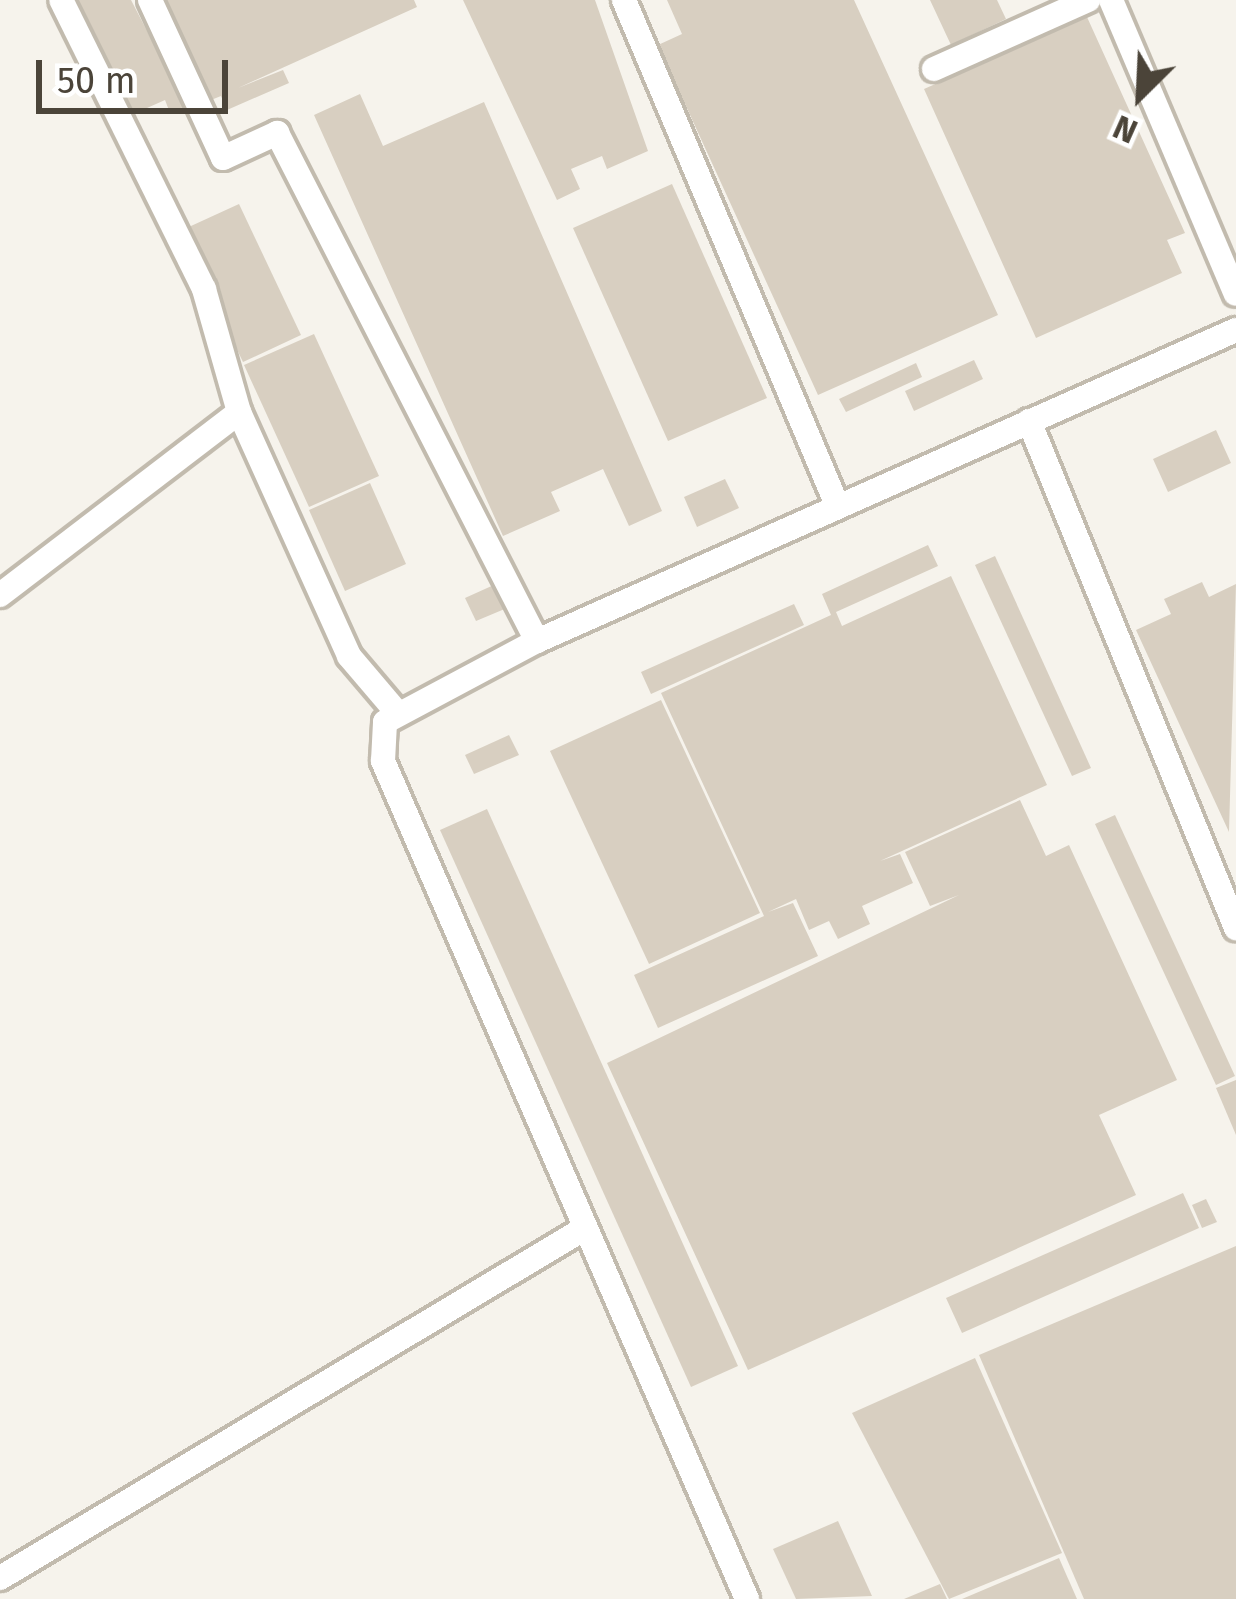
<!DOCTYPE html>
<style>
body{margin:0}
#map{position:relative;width:1236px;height:1599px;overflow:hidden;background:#f6f3ec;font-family:"Fira Sans",sans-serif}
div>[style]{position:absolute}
.building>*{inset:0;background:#d8cfc1}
.roads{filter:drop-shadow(3px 0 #c2bbae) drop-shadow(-3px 0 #c2bbae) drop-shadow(0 3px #c2bbae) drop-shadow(0 -3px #c2bbae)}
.minor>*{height:24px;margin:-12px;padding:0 12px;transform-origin:12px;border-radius:12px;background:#fff}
span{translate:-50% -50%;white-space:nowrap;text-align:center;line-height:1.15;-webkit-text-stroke:10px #fff;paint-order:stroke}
.north{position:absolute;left:1080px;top:36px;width:120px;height:120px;-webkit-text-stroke:9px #fff;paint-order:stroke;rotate:204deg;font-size:33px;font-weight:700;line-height:48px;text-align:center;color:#4b4439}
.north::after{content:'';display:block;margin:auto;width:42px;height:54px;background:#4b4439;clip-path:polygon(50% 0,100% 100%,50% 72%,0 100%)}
.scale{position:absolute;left:36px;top:60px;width:192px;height:54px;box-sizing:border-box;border:6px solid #4b4439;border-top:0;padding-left:15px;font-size:36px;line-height:42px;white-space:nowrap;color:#4b4439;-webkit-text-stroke:9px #fff;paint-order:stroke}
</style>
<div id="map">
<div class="building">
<i style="clip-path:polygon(67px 0,131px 0,186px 106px,170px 113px,165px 100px,120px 120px)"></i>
<i style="clip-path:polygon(165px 0,414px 0,417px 7px,238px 88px,283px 70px,289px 83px,227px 110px,221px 96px,211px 100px)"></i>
<i style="clip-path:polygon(463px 0,595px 0,648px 151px,607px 169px,602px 156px,571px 169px,580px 189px,557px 200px)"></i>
<i style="clip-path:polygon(667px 0,854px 0,998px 315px,818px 395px,658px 45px,682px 34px)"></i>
<i style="clip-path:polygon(930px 0,997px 0,1006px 19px,951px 45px)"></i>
<i style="clip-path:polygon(1087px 17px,1185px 233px,1167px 240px,1182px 273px,1036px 338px,924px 89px)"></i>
<i style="clip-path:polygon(360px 94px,383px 146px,484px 102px,662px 511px,629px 526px,603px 469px,551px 492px,560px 511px,503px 536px,314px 115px)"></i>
<i style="clip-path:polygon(672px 184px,767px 398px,668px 441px,573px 228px)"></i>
<i style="clip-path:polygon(239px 204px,301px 335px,243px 362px,180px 231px)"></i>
<i style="clip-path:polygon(314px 334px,379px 476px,309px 507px,244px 365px)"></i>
<i style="clip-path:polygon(974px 360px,983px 379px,914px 411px,905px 391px)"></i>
<i style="clip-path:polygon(916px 363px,922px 377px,846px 412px,839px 399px)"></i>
<i style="clip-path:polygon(1216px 430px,1231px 463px,1168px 492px,1153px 459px)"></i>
<i style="clip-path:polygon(725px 479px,739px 508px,697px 527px,684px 497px)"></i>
<i style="clip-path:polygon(370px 483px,406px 564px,345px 591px,309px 510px)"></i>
<i style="clip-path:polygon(928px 545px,938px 566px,836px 612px,842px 626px,951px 576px,1047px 785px,880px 861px,900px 854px,913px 883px,862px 906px,870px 924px,838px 939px,829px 921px,809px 930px,796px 899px,768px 912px,793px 903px,818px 956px,658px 1028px,634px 975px,764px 916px,661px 693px,831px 615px,822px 594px)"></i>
<i style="clip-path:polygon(995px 556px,1091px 768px,1072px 776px,975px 565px)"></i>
<i style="clip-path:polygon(1202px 582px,1209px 597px,1236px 584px,1229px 832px,1136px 630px,1171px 614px,1164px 599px)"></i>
<i style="clip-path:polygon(496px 584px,507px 608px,476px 621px,465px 598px)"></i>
<i style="clip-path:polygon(794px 604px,804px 625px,651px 694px,641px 672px)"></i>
<i style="clip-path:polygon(661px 700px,760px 913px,649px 964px,550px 751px)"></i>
<i style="clip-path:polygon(509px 735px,519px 755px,474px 774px,465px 755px)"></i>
<i style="clip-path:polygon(1020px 800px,1046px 856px,1069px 845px,1177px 1080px,1099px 1115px,1136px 1195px,748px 1370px,607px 1063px,959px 895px,930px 906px,905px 852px)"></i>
<i style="clip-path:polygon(487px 809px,738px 1366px,691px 1387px,440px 830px)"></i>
<i style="clip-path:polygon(1115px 815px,1235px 1076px,1216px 1085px,1095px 824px)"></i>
<i style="clip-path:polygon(1236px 1080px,1236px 1135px,1216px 1088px)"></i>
<i style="clip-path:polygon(1183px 1193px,1199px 1228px,962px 1333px,946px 1298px)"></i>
<i style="clip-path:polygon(1206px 1199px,1217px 1222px,1202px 1228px,1192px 1205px)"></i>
<i style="clip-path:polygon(1236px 1246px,1236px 1599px,1084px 1599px,979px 1355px)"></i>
<i style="clip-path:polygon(975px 1358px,1062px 1553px,949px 1599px,852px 1413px)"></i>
<i style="clip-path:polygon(838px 1521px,872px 1596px,796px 1599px,773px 1549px)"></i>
<i style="clip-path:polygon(1059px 1558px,1077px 1599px,962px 1599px)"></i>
<i style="clip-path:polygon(940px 1584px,947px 1599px,904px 1599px)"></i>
</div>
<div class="roads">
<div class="minor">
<i style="left:150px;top:0;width:174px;rotate:65.2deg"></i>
<i style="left:223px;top:158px;width:60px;rotate:-24.8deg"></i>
<i style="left:277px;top:133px;width:571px;rotate:62.9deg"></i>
<i style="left:624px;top:0;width:548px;rotate:67.13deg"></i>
<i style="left:1111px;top:0;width:319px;rotate:67deg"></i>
<i style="left:934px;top:69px;width:169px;rotate:-24.1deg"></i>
<i style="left:239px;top:412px;width:268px;rotate:65.7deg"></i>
<i style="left:349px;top:656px;width:71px;rotate:49.6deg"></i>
<i style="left:1029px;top:421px;width:548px;rotate:67.79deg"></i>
<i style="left:0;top:595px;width:301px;rotate:-37.4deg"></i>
<i style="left:239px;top:412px;width:128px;rotate:-105.9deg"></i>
<i style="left:204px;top:289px;width:322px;rotate:-116.3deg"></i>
<i style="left:0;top:1578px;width:678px;rotate:-30.88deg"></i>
<i style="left:747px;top:1599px;width:914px;rotate:-113.48deg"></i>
<i style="left:383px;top:761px;width:39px;rotate:-87deg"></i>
<i style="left:385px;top:722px;width:172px;rotate:-28.1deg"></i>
<i style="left:537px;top:641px;width:765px;rotate:-23.99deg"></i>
</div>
</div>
<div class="north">N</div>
<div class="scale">50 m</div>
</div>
